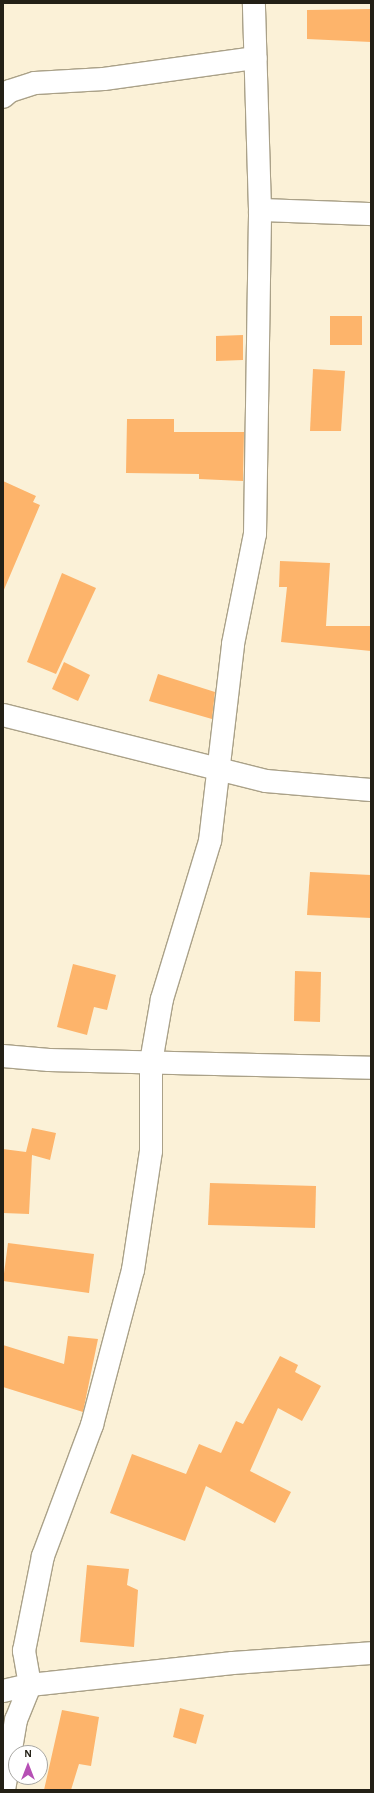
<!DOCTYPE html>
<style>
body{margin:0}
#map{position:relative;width:374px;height:1793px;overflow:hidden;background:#fbf1d7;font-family:"Alegreya Sans",sans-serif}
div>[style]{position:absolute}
.building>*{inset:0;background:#fdb46b}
.roads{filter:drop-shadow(1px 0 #aaa188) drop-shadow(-1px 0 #aaa188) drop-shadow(0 1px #aaa188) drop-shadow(0 -1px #aaa188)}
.minor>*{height:22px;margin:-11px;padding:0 11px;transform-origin:11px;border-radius:11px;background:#fff}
span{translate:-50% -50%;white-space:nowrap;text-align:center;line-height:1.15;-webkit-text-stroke:3px #fff;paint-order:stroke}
.frame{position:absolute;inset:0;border:4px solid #232016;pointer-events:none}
.north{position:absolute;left:8px;top:1745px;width:40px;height:40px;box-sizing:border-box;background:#fff;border:1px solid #a7a6a2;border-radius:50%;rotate:0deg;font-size:11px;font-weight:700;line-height:16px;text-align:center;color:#232016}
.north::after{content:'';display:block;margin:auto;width:14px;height:18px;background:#b650b5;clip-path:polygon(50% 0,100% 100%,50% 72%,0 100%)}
</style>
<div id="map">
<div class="building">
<i style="clip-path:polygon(371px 9px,371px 42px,307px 39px,307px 10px)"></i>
<i style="clip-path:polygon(330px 316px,362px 316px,362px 345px,330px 345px)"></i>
<i style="clip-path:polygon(243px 335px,243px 360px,216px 361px,216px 336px)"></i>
<i style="clip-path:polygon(313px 369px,345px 371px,341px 431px,310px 431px)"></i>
<i style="clip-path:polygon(127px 419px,174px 419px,174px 432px,244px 432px,243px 481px,199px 479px,199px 474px,126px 473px)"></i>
<i style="clip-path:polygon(3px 481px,36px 496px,33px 502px,40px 505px,3px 592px)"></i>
<i style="clip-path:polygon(280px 561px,330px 563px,326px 626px,371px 626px,371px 651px,281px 642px,287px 587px,279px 587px)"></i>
<i style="clip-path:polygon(62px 573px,96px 588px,56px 674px,27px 662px)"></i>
<i style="clip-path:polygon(64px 662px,90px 675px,78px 701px,52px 689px)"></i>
<i style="clip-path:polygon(158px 674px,215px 692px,212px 719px,149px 701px)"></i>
<i style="clip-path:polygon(310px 872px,371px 875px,371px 918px,307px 915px)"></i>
<i style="clip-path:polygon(73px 964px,116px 975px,107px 1010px,94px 1007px,87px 1035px,57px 1027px)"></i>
<i style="clip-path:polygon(295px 971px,321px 972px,320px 1022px,294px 1021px)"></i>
<i style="clip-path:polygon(32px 1128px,56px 1133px,50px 1160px,32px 1155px,29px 1214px,3px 1213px,3px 1149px,26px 1152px)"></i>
<i style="clip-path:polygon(210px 1183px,316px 1186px,315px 1228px,208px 1225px)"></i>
<i style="clip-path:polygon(8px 1243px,94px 1254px,89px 1293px,3px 1281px)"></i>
<i style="clip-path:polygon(68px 1336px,98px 1339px,83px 1412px,3px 1387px,3px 1345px,64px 1364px)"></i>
<i style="clip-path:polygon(280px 1356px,298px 1365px,295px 1372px,321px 1386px,302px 1421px,278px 1408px,250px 1471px,291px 1492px,275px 1523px,206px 1486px,185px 1541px,110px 1513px,132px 1454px,186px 1474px,199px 1444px,221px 1453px,236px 1421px,243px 1424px)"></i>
<i style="clip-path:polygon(87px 1565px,129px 1569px,127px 1585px,138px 1590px,134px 1647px,80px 1642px)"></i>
<i style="clip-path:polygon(180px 1708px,204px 1715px,196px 1744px,173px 1737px)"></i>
<i style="clip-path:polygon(62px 1710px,99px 1717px,91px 1766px,79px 1764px,71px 1790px,44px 1790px)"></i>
</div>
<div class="roads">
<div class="minor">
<i style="left:3px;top:97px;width:9px;rotate:-41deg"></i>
<i style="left:10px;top:91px;width:26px;rotate:-18deg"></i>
<i style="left:35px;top:83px;width:69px;rotate:-3.3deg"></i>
<i style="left:104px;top:79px;width:153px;rotate:-7.9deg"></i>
<i style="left:260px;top:210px;width:111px;rotate:2.1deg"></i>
<i style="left:3px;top:715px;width:271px;rotate:14.1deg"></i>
<i style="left:266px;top:781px;width:105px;rotate:4.9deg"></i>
<i style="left:3px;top:1056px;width:46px;rotate:5deg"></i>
<i style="left:49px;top:1060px;width:322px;rotate:1.4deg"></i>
<i style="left:3px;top:1691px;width:28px;rotate:-13deg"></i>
<i style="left:30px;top:1685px;width:204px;rotate:-6.2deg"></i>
<i style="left:233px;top:1663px;width:138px;rotate:-4.1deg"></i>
<i style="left:4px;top:1790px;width:71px;rotate:-80.3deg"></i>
<i style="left:16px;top:1720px;width:38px;rotate:-68deg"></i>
<i style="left:30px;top:1685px;width:35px;rotate:-100deg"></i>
<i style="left:24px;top:1651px;width:97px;rotate:-78.7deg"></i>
<i style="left:43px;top:1556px;width:140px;rotate:-69.5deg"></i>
<i style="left:92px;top:1425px;width:160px;rotate:-75.2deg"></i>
<i style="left:133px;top:1270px;width:120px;rotate:-81.4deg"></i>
<i style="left:151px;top:1151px;width:89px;rotate:-90deg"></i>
<i style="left:151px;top:1062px;width:64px;rotate:-80.1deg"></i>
<i style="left:162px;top:999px;width:165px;rotate:-73.1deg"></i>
<i style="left:210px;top:841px;width:198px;rotate:-83.3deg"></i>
<i style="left:233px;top:644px;width:112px;rotate:-78.7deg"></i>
<i style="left:255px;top:534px;width:324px;rotate:-89.1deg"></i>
<i style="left:260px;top:210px;width:207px;rotate:-91.7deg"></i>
</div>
</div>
<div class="frame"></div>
<div class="north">N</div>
</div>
